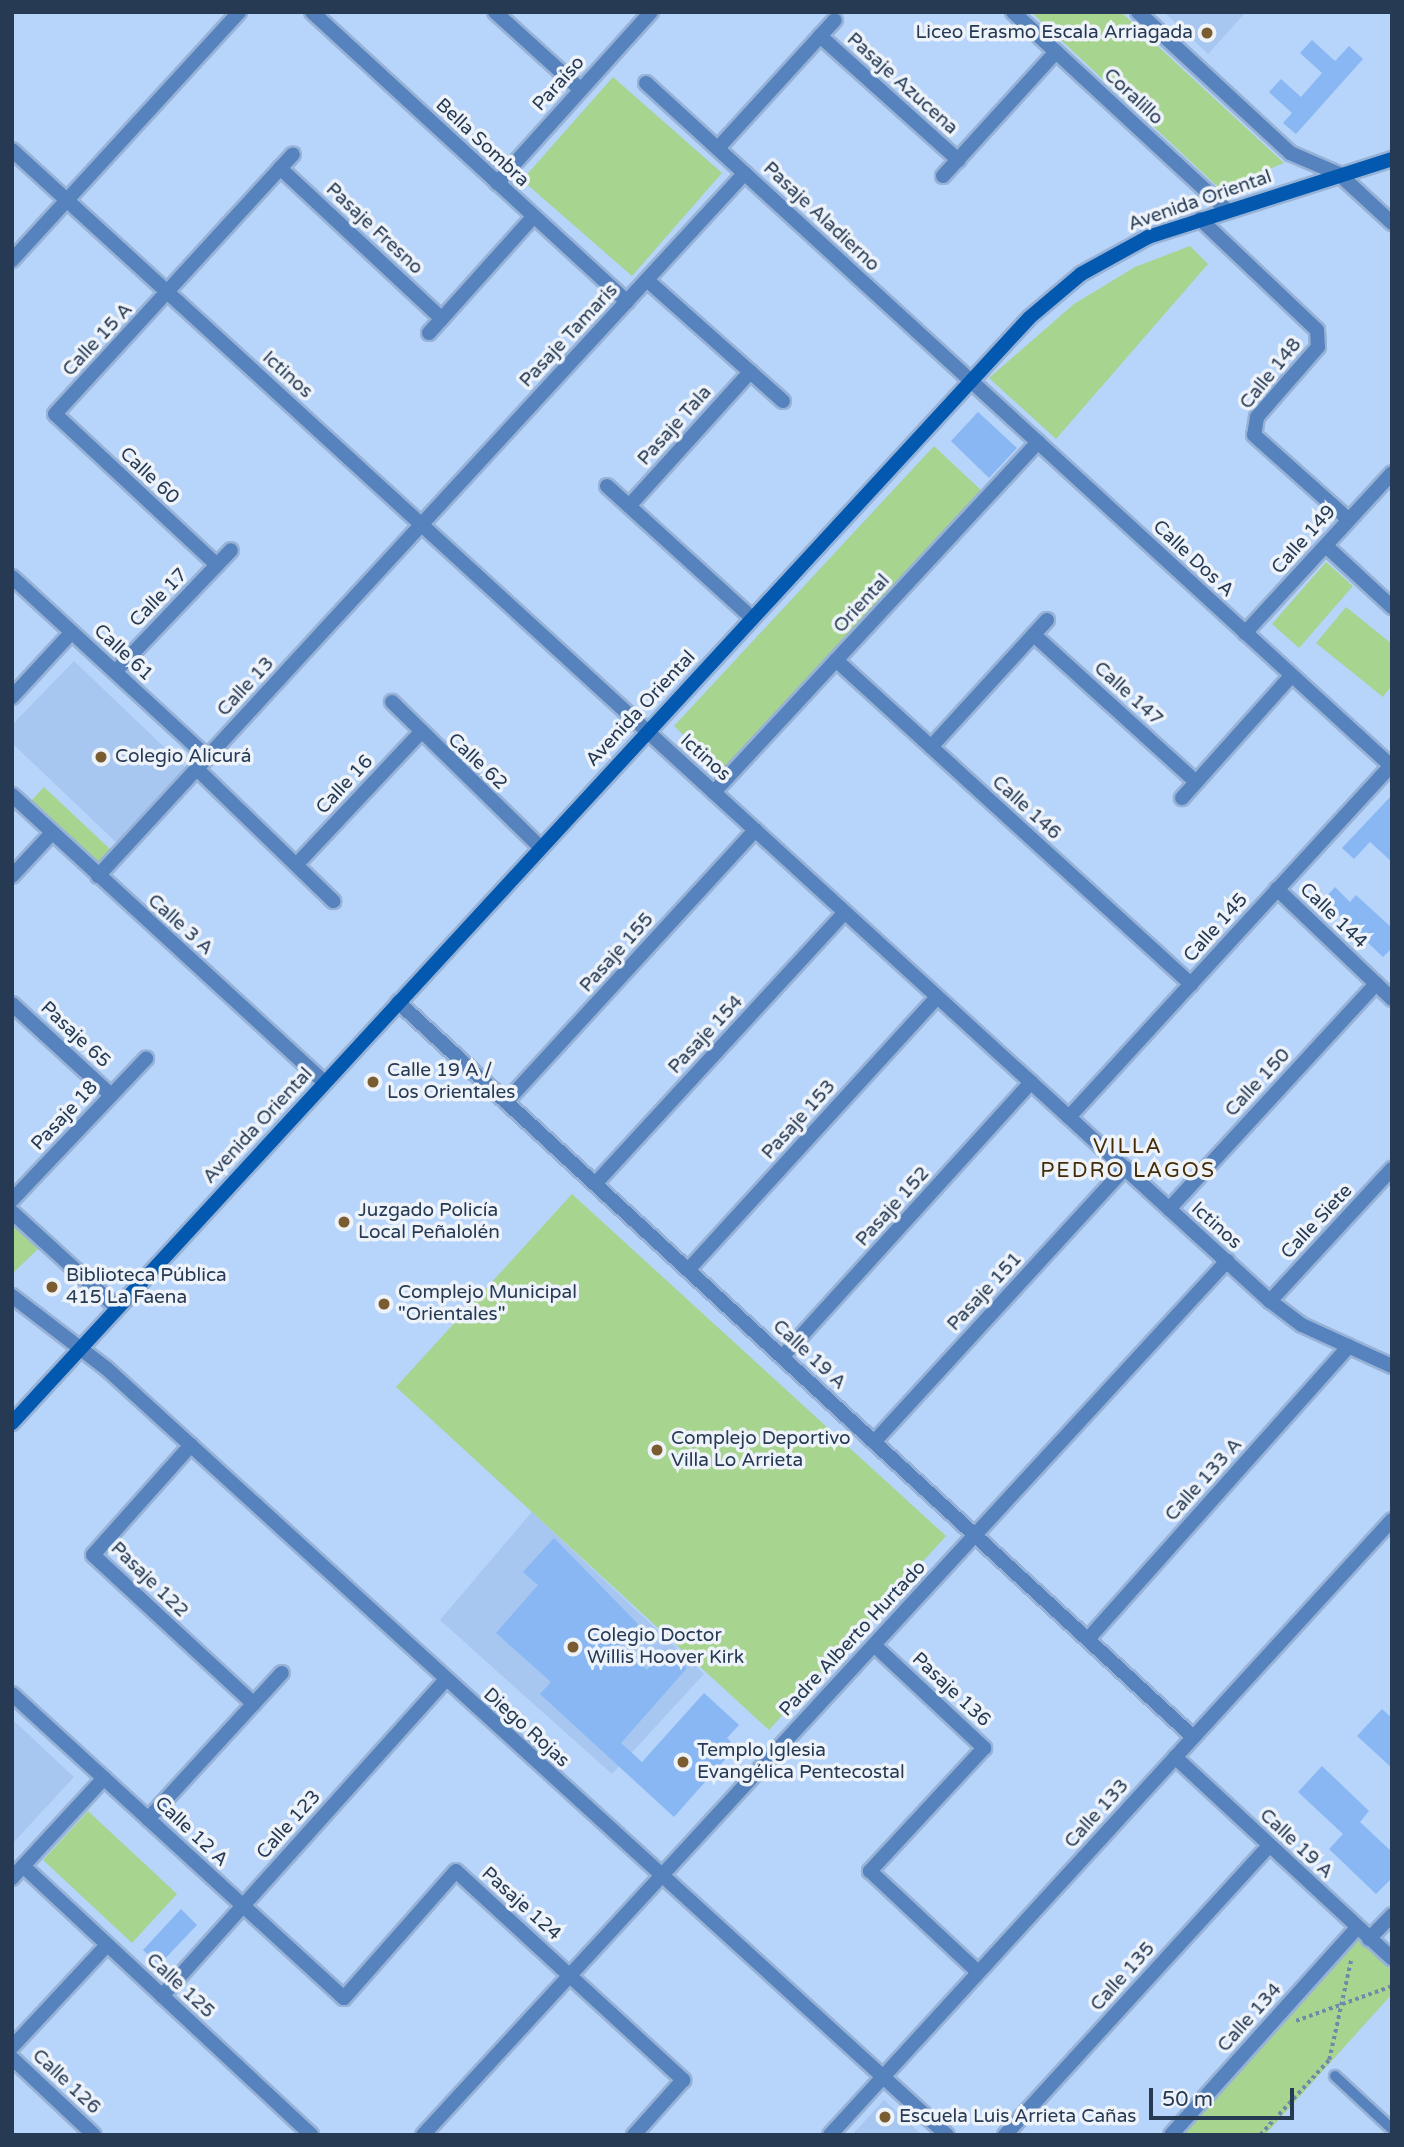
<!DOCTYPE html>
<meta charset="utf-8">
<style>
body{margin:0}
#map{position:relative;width:1404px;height:2147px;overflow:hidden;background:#b7d4fb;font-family:"Varela Round",sans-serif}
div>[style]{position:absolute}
.built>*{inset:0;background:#a7c6f0}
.green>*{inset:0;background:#a7d48f}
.building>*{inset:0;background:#88b7f3}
.path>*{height:3.5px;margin-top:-1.75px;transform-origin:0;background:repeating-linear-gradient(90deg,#7189aa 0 3.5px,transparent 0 7px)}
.roads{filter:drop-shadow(2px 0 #97b2d6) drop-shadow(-2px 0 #97b2d6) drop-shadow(0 2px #97b2d6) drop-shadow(0 -2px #97b2d6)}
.service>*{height:10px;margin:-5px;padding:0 5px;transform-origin:5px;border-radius:5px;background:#5683bd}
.minor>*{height:14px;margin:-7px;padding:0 7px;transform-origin:7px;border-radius:7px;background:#5683bd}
.tertiary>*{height:14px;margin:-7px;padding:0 7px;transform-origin:7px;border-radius:7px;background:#5683bd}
.secondary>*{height:14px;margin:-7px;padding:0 7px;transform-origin:7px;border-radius:7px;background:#0259af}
.dots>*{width:19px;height:19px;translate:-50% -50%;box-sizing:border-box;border:4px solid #eef3fa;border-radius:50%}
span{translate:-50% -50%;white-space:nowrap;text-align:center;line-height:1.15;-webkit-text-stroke:7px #eef3fa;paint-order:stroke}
.poi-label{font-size:19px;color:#263a54}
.right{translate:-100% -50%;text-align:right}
.left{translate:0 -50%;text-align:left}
.street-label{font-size:19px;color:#263a54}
.neighbourhood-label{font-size:21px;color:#432c07;letter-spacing:2px}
.frame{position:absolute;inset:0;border:14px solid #263a54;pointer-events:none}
.scale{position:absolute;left:1149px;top:2088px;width:145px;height:32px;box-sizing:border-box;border:4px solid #263a54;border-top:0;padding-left:9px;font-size:21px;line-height:24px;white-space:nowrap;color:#263a54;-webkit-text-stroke:5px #eef3fa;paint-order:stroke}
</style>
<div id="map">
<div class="built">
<i style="clip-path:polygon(1164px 12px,1246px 12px,1208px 54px)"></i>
<i style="clip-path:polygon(74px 661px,189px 771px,119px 845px,12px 743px,12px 725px)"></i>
<i style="clip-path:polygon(532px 1512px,704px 1674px,612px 1774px,440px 1620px)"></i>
<i style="clip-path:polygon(12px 1719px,74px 1777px,12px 1844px)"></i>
<i style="clip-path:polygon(884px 2100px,922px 2135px,852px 2135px)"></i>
</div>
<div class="green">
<i style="clip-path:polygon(1031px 12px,1121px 12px,1284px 163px,1220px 189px)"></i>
<i style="clip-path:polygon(613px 77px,722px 173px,632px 276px,522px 180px)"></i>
<i style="clip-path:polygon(1190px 246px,1208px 264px,1056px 439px,989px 378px,1074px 304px,1135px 267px)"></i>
<i style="clip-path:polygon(934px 446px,983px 492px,723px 772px,674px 726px)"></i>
<i style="clip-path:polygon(1326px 562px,1353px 586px,1299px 648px,1272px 624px)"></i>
<i style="clip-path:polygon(1346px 607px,1392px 644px,1392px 685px,1383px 697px,1316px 643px)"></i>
<i style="clip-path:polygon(44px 787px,111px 850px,96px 866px,29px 803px)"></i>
<i style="clip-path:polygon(572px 1194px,946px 1536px,769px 1730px,396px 1387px)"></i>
<i style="clip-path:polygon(12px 1222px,40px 1247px,12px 1274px)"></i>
<i style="clip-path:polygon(88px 1811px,177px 1894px,132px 1943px,43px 1860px)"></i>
<i style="clip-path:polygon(1357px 1937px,1392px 1971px,1392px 1994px,1265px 2135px,1177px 2135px)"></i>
</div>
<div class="building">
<i style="clip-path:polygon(1312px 40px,1335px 61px,1349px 46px,1363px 59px,1296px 134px,1283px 123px,1292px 113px,1269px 92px,1281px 79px,1301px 97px,1322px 73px,1300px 53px)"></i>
<i style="clip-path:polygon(978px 412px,1017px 448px,989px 478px,951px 441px)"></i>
<i style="clip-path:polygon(1392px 795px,1392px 862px,1370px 842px,1354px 859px,1342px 848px)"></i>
<i style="clip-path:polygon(1335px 887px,1350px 902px,1356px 895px,1392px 928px,1392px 948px,1383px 957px,1323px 900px)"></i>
<i style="clip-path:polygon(554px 1538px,638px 1624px,619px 1645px,647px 1670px,666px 1649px,687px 1668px,621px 1743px,642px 1762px,704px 1693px,739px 1725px,727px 1738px,736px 1747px,674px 1817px,540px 1694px,551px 1682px,496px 1633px,538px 1585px,523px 1572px)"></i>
<i style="clip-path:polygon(1382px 1709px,1392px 1718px,1392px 1768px,1357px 1736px)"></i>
<i style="clip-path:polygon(1322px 1766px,1369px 1811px,1360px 1822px,1392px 1852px,1392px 1878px,1376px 1894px,1329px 1849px,1343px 1834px,1298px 1792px)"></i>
<i style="clip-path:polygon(181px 1909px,197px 1925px,159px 1965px,143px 1950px)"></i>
</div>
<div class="path">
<i style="left:1296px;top:2021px;width:102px;rotate:-20deg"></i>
<i style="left:1260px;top:2135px;width:102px;rotate:-47.4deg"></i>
<i style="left:1329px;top:2060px;width:102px;rotate:-77.6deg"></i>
</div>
<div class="roads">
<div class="service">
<i style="left:1335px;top:2076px;width:78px;rotate:42.9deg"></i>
</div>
<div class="minor">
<i style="left:312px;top:12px;width:428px;rotate:42.6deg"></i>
<i style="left:495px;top:12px;width:115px;rotate:42.2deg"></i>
<i style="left:1013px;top:12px;width:292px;rotate:42.8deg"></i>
<i style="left:1138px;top:12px;width:207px;rotate:42.8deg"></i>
<i style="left:1290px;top:153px;width:53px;rotate:23.2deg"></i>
<i style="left:1339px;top:174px;width:72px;rotate:42.8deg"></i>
<i style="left:820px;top:36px;width:186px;rotate:41.9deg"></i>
<i style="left:646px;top:83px;width:1011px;rotate:42.51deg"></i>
<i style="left:718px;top:148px;width:173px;rotate:-47.6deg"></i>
<i style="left:280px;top:168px;width:221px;rotate:43deg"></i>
<i style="left:943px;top:176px;width:168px;rotate:-47.7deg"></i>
<i style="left:497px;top:183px;width:230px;rotate:-48deg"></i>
<i style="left:1200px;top:219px;width:161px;rotate:43.5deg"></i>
<i style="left:1317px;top:330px;width:17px;rotate:87deg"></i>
<i style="left:1318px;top:347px;width:93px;rotate:131.1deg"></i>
<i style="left:1257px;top:417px;width:18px;rotate:99deg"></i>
<i style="left:1254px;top:435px;width:126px;rotate:41.8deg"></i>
<i style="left:12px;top:260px;width:336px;rotate:-47.5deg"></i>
<i style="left:647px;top:280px;width:182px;rotate:41.7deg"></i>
<i style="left:429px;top:333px;width:157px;rotate:-48.1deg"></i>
<i style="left:607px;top:486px;width:196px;rotate:42.3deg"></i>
<i style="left:629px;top:506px;width:181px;rotate:-47.9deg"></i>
<i style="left:1326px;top:546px;width:90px;rotate:42.7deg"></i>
<i style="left:217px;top:565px;width:221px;rotate:-137deg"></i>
<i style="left:55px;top:414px;width:352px;rotate:-47.5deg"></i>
<i style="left:12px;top:577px;width:265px;rotate:42.7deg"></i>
<i style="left:1245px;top:633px;width:217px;rotate:-47.4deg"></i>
<i style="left:1034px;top:635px;width:219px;rotate:42.2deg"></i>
<i style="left:836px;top:660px;width:481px;rotate:42.4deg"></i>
<i style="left:115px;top:672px;width:168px;rotate:-46.4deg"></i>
<i style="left:12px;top:697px;width:88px;rotate:-47.3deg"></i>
<i style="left:392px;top:702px;width:207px;rotate:44.4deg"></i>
<i style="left:931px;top:747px;width:172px;rotate:-47.6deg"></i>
<i style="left:197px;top:769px;width:190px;rotate:44.1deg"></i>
<i style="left:714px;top:792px;width:477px;rotate:-47.2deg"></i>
<i style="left:12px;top:795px;width:424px;rotate:42.6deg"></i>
<i style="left:1182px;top:798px;width:164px;rotate:-48.2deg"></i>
<i style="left:298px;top:863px;width:177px;rotate:-46.8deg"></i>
<i style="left:12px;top:876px;width:59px;rotate:-47.1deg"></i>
<i style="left:98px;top:876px;width:955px;rotate:-47.38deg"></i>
<i style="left:1277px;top:889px;width:159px;rotate:43.7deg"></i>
<i style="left:398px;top:1002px;width:1083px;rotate:42.75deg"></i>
<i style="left:12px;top:1004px;width:134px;rotate:42.6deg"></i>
<i style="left:506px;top:1102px;width:369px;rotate:-47.5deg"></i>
<i style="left:1069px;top:1117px;width:478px;rotate:-47.5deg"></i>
<i style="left:595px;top:1184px;width:369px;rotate:-47.4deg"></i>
<i style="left:12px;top:1200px;width:195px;rotate:-46.5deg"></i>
<i style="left:1169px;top:1209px;width:306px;rotate:-47.4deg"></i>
<i style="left:12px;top:1212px;width:142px;rotate:42.4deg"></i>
<i style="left:688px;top:1270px;width:369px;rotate:-47.6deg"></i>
<i style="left:12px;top:1296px;width:118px;rotate:37.5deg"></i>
<i style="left:106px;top:1368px;width:1138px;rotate:42.37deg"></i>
<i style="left:1270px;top:1301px;width:180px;rotate:-47.3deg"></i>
<i style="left:782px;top:1357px;width:371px;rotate:-47.8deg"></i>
<i style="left:874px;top:1442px;width:372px;rotate:-47.5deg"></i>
<i style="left:191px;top:1445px;width:147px;rotate:131.7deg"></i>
<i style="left:93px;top:1555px;width:219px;rotate:42.8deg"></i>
<i style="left:1088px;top:1639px;width:392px;rotate:-48.3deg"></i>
<i style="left:874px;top:1645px;width:151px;rotate:43.1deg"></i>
<i style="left:984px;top:1748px;width:168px;rotate:132.8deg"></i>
<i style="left:870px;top:1871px;width:148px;rotate:43.1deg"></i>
<i style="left:12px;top:1694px;width:450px;rotate:42.5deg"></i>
<i style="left:344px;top:1998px;width:169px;rotate:-48.6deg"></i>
<i style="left:456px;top:1871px;width:309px;rotate:42.6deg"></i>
<i style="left:683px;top:2080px;width:74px;rotate:131.7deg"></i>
<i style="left:1175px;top:1757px;width:296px;rotate:42.9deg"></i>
<i style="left:148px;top:1819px;width:198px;rotate:-47.5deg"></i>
<i style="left:23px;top:1866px;width:394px;rotate:43deg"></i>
<i style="left:12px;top:1878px;width:136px;rotate:-47.4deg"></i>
<i style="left:1369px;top:1939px;width:33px;rotate:-46deg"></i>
<i style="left:162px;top:1996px;width:423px;rotate:-48.1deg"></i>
<i style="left:12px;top:2047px;width:139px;rotate:-47deg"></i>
<i style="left:12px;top:2058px;width:112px;rotate:43.2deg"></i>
<i style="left:423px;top:2135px;width:1188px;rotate:-47.39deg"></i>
<i style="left:830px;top:2135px;width:833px;rotate:-47.58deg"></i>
<i style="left:1005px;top:2135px;width:391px;rotate:-47.6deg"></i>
<i style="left:1171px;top:2135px;width:278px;rotate:-48.1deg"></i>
</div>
<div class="tertiary">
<i style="left:12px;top:150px;width:1705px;rotate:42.46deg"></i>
<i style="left:1270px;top:1301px;width:40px;rotate:37deg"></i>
<i style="left:1302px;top:1325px;width:99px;rotate:24.5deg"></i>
</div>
<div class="secondary">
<i style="left:12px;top:1423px;width:1502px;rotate:-47.37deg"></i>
<i style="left:1029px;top:318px;width:68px;rotate:-40.2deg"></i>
<i style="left:1081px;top:274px;width:77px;rotate:-28.9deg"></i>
<i style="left:1148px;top:237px;width:256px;rotate:-17.7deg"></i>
</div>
</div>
<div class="dots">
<i style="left:1207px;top:33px;background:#7a5c30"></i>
<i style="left:101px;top:757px;background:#7a5c30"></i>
<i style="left:373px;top:1082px;background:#7a5c30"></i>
<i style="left:344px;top:1222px;background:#7a5c30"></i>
<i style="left:52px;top:1287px;background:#7a5c30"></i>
<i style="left:384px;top:1304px;background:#7a5c30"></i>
<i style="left:657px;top:1450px;background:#7a5c30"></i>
<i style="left:573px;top:1647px;background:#7a5c30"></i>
<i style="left:683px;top:1762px;background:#7a5c30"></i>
<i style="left:885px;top:2117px;background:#7a5c30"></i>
</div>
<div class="poi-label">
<span class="right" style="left:1193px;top:33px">Liceo Erasmo Escala Arriagada</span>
<span class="left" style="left:115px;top:757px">Colegio Alicurá</span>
<span class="left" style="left:387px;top:1082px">Calle 19 A /<br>Los Orientales</span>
<span class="left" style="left:358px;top:1222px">Juzgado Policía<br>Local Peñalolén</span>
<span class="left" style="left:66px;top:1287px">Biblioteca Pública<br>415 La Faena</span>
<span class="left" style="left:398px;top:1304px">Complejo Municipal<br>"Orientales"</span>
<span class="left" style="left:671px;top:1450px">Complejo Deportivo<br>Villa Lo Arrieta</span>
<span class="left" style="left:587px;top:1647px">Colegio Doctor<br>Willis Hoover Kirk</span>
<span class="left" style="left:697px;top:1762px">Templo Iglesia<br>Evangélica Pentecostal</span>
<span class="left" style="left:899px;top:2117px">Escuela Luis Arrieta Cañas</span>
</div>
<div class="street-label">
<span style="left:559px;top:84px;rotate:-48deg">Paraíso</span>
<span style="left:902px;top:84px;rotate:42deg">Pasaje Azucena</span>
<span style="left:1133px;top:97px;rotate:43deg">Coralillo</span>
<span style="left:482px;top:143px;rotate:43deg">Bella Sombra</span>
<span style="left:1200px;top:201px;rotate:-19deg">Avenida Oriental</span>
<span style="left:821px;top:217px;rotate:43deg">Pasaje Aladierno</span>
<span style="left:374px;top:229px;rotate:43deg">Pasaje Fresno</span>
<span style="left:569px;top:336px;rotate:-47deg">Pasaje Tamaris</span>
<span style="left:98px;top:340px;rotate:-47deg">Calle 15 A</span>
<span style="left:1271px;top:374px;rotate:-51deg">Calle 148</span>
<span style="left:287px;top:375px;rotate:42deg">Ictinos</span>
<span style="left:675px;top:426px;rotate:-48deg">Pasaje Tala</span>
<span style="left:149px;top:476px;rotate:43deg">Calle 60</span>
<span style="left:1304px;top:540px;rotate:-48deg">Calle 149</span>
<span style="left:1193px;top:559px;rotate:43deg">Calle Dos A</span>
<span style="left:159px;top:598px;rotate:-46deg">Calle 17</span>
<span style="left:862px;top:604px;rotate:-47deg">Oriental</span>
<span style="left:123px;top:653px;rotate:43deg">Calle 61</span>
<span style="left:246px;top:687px;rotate:-47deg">Calle 13</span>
<span style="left:1128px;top:694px;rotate:42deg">Calle 147</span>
<span style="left:641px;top:709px;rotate:-47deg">Avenida Oriental</span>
<span style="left:705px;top:758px;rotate:42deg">Ictinos</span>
<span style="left:477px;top:762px;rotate:43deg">Calle 62</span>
<span style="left:345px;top:785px;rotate:-47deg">Calle 16</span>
<span style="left:1026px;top:808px;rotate:42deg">Calle 146</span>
<span style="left:1333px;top:916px;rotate:44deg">Calle 144</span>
<span style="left:180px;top:925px;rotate:42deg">Calle 3 A</span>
<span style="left:1216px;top:928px;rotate:-48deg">Calle 145</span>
<span style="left:617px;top:953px;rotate:-48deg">Pasaje 155</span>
<span style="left:75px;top:1035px;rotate:43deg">Pasaje 65</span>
<span style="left:706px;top:1035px;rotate:-47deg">Pasaje 154</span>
<span style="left:1258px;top:1083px;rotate:-47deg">Calle 150</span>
<span style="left:65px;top:1116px;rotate:-47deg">Pasaje 18</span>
<span style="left:799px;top:1120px;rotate:-48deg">Pasaje 153</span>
<span style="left:258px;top:1126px;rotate:-47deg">Avenida Oriental</span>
<span style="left:893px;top:1207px;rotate:-48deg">Pasaje 152</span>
<span style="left:1317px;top:1222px;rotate:-47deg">Calle Siete</span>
<span style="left:1216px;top:1226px;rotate:42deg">Ictinos</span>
<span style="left:985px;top:1292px;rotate:-47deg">Pasaje 151</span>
<span style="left:809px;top:1355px;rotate:43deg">Calle 19 A</span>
<span style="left:1204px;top:1480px;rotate:-48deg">Calle 133 A</span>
<span style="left:149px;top:1580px;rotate:44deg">Pasaje 122</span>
<span style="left:853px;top:1639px;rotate:-47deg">Padre Alberto Hurtado</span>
<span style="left:951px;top:1690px;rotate:43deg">Pasaje 136</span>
<span style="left:526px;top:1728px;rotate:42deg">Diego Rojas</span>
<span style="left:1097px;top:1814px;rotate:-48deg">Calle 133</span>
<span style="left:289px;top:1825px;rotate:-48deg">Calle 123</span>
<span style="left:191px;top:1832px;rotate:43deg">Calle 12 A</span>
<span style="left:1296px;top:1844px;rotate:43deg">Calle 19 A</span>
<span style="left:521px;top:1904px;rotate:42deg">Pasaje 124</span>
<span style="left:1123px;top:1977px;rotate:-48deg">Calle 135</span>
<span style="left:180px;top:1986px;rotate:43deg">Calle 125</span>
<span style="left:1250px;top:2018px;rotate:-48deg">Calle 134</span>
<span style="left:66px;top:2082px;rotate:43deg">Calle 126</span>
</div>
<div class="neighbourhood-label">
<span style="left:1128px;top:1159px">VILLA<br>PEDRO LAGOS</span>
</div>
<div class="frame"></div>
<div class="scale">50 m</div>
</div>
